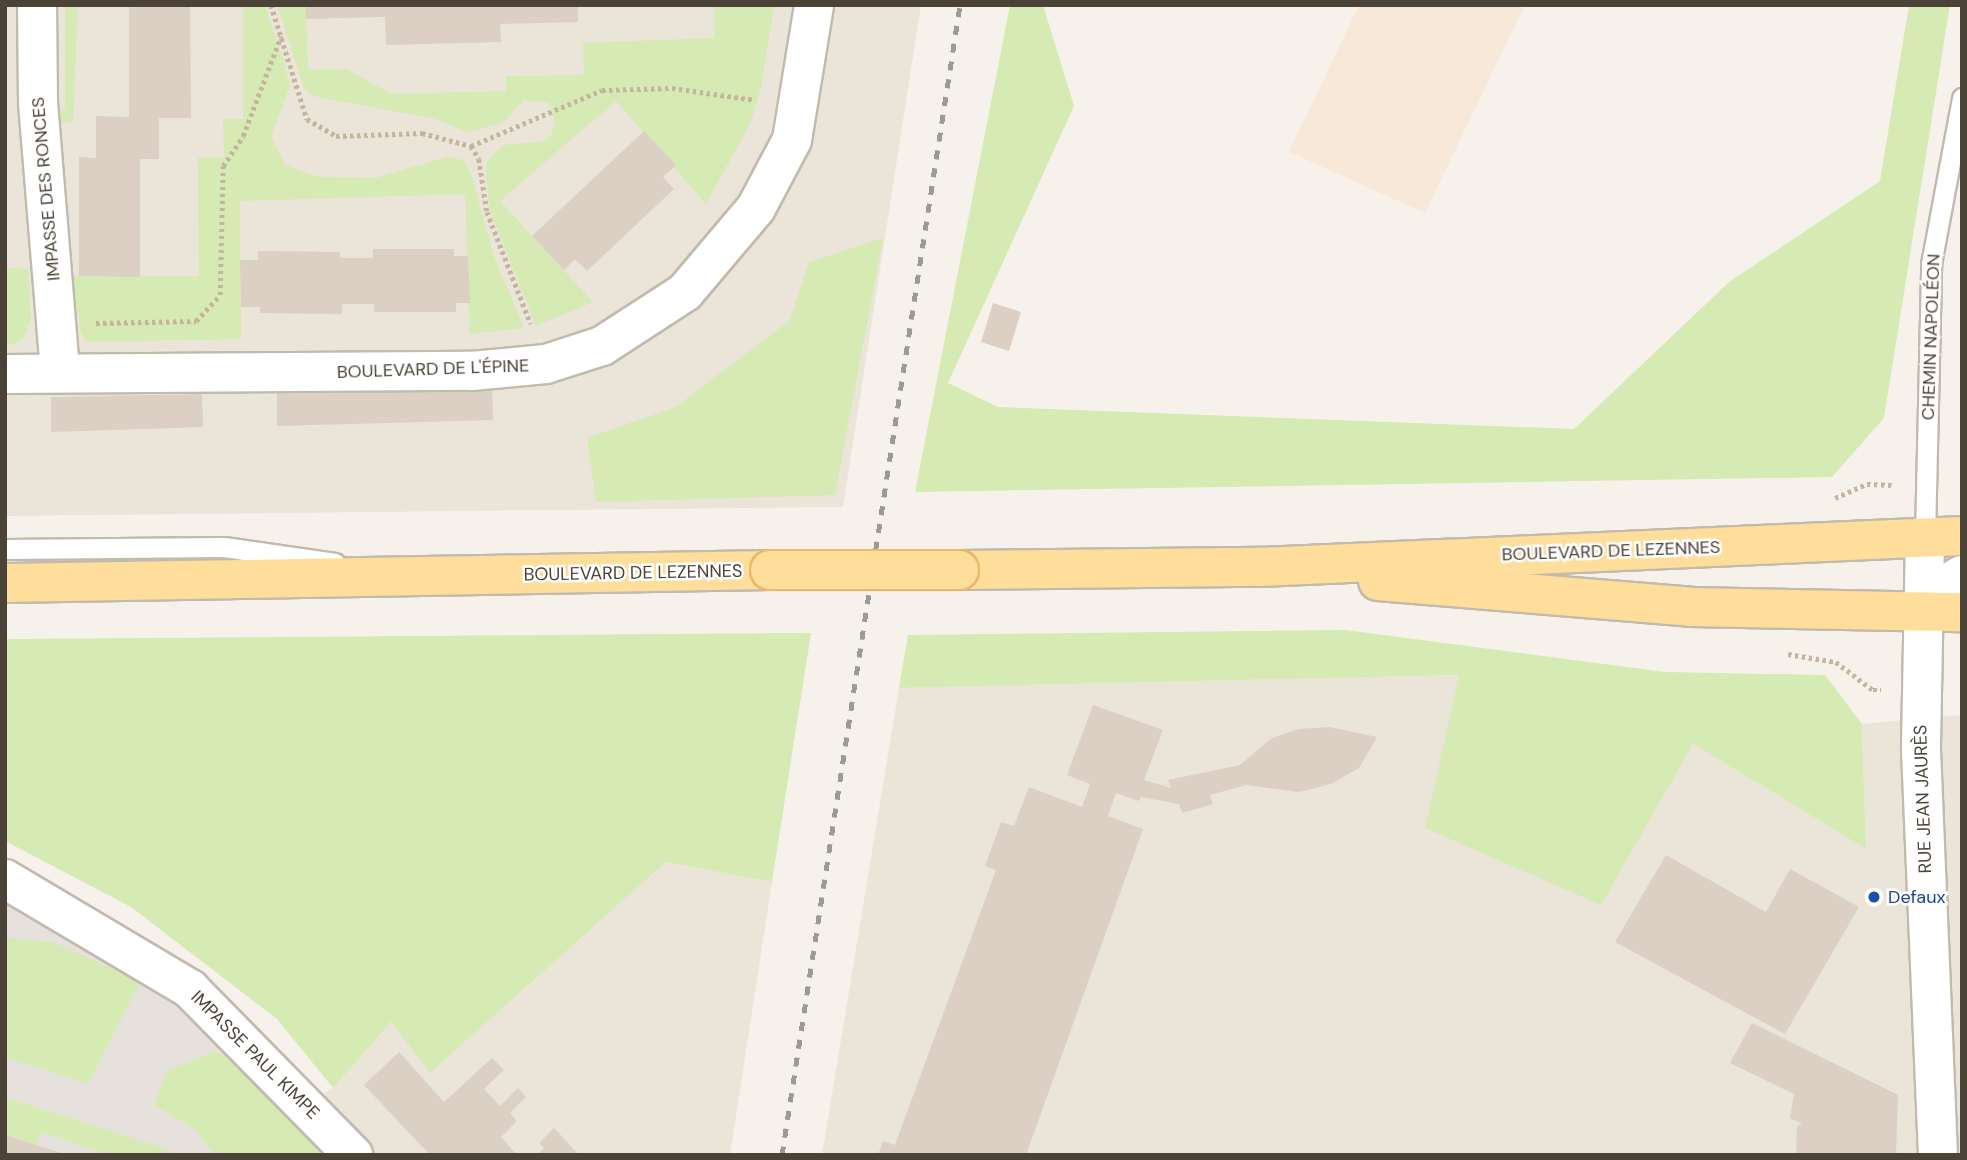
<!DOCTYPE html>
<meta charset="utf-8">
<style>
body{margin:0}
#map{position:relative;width:1967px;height:1160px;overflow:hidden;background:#f6f2eb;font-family:"DM Sans",sans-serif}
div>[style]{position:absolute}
.residential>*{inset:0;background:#eae4d9}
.commercial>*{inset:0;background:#f8e8d7}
.industrial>*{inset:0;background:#e6e1dc}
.green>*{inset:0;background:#d5ebb3}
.building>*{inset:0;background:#dbd0c3}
.path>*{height:4.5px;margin-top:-2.25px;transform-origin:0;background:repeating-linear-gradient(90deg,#c5b59e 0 3.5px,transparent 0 7px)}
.roads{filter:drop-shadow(2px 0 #c2baad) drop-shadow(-2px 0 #c2baad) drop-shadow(0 2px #c2baad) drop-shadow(0 -2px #c2baad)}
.lane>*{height:19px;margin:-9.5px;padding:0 9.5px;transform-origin:9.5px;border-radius:9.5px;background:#fff}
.street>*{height:38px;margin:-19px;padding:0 19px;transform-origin:19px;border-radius:19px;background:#fff}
.primary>*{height:38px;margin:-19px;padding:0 19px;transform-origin:19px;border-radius:19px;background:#ffdd9b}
.rail>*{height:5px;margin-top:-2.5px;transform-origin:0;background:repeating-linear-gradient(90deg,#9a9a9a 0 9px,transparent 0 18px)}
.bridges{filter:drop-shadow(2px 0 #e9ba67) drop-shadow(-2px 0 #e9ba67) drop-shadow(0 2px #e9ba67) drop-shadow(0 -2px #e9ba67)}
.primary-bridge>*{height:38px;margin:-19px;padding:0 19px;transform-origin:19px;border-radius:19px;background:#ffdd9b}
.dots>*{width:19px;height:19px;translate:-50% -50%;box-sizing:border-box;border:4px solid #fff;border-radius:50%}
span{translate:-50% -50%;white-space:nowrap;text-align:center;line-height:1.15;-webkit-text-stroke:5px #fff;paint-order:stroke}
.street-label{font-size:18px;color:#4b4338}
.transit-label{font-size:18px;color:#164399}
.left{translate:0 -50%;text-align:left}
.frame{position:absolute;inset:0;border:7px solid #4b4338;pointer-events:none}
</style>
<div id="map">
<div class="residential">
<i style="clip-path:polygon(5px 5px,921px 5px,843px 507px,5px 516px)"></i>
<i style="clip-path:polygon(1460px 675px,1693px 744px,1866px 849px,1862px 724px,1962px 715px,1962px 1155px,822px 1155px,899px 688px)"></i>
<i style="clip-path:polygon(666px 862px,772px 882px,730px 1155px,362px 1155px,312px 1100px,333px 1088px,391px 1022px,431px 1072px)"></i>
</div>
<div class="commercial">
<i style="clip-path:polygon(1359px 5px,1525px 5px,1425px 213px,1289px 152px)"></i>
</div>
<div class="industrial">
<i style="clip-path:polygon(5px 862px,362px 1155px,5px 1155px)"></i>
</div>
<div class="green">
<i style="clip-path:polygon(65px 5px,78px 5px,73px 121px,51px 125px,51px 118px,65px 108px)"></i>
<i style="clip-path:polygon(243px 5px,265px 5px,284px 62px,290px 86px,271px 136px,285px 165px,318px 177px,375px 178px,448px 157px,462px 160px,470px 170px,494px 256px,524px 328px,470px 334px,465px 194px,240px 201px,241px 339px,87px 342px,80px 332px,79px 313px,69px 312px,67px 276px,199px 276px,198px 158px,224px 157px,223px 119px,243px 119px)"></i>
<i style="clip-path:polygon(277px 5px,306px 5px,308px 69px,347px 69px,391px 94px,506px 91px,506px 76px,584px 75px,583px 43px,714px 38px,715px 5px,774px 5px,761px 87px,750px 124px,706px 204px,616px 101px,500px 201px,593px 302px,536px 326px,490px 211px,486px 174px,487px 162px,502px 145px,541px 142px,551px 135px,555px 123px,549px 103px,524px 100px,503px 123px,468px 132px,435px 119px,313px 96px,304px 88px)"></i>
<i style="clip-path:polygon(1010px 5px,1043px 5px,1074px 106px,948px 383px,998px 407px,1574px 429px,1729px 282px,1880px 181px,1909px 5px,1950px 5px,1884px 418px,1832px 477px,915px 492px)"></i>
<i style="clip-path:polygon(883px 238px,835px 495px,596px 502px,587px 438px,676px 407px,790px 320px,809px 262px)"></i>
<i style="clip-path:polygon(5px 268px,28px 269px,31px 318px,23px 339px,14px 344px,5px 344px)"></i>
<i style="clip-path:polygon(1346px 630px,1665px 672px,1825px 675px,1862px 724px,1866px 849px,1693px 744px,1601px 905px,1425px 828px,1459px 675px,899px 688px,908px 635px)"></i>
<i style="clip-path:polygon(811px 633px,772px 882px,666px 862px,430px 1073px,391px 1022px,333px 1088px,277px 1019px,131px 907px,5px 841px,5px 639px)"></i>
<i style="clip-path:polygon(5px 937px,55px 943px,140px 982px,88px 1084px,5px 1057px)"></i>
<i style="clip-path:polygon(214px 1051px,241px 1064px,327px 1155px,215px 1155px,194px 1129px,154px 1105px,166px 1072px)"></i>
<i style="clip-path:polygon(5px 1097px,167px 1149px,171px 1155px,109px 1155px,41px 1132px,36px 1145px,5px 1135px)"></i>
</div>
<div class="building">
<i style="clip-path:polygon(129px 5px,190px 5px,191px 118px,159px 118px,159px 159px,140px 159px,140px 277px,79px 276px,79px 157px,96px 158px,96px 116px,129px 117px)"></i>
<i style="clip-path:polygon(306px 5px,578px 5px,578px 22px,500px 24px,501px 42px,386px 45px,385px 17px,306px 19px)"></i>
<i style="clip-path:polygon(644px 131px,676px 165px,663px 177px,674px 189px,587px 271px,575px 259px,564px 270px,532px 236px)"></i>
<i style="clip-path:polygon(373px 249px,454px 249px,454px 256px,468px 256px,470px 303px,456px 303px,456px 312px,374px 312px,374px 304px,342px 304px,342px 314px,260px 313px,260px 307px,241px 307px,240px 260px,258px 260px,258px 251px,340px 252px,340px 258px,373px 258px)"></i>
<i style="clip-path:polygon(993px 303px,1021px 312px,1009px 351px,981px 342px)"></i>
<i style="clip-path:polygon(492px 387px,493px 420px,277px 426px,277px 393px)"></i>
<i style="clip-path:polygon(202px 394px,203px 427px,51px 432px,51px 397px)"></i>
<i style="clip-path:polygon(1093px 705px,1163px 730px,1144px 780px,1171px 788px,1168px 780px,1240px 765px,1272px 738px,1299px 729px,1329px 727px,1377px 737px,1359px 768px,1331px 784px,1299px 792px,1246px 785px,1210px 795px,1213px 804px,1182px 813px,1179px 804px,1141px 797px,1139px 801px,1116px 793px,1108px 816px,1143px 829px,1026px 1155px,878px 1155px,883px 1141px,895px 1145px,996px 870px,985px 866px,1001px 822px,1014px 826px,1029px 787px,1082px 807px,1090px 784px,1067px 775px)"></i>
<i style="clip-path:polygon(1666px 855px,1766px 912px,1790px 869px,1859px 907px,1785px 1034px,1615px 942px)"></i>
<i style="clip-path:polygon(1752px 1023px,1898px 1095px,1896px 1155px,1796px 1155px,1797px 1126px,1802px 1124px,1790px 1118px,1794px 1094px,1730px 1063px)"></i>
<i style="clip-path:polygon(399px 1052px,444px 1102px,492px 1058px,504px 1070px,484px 1089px,500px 1106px,518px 1088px,526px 1097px,510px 1113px,517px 1121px,501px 1137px,517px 1155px,430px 1155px,364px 1085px)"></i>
<i style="clip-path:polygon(554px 1128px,579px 1155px,537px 1155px,544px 1148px,539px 1143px)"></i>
<i style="clip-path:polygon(5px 1135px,64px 1154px,64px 1155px,5px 1155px)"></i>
</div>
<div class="path">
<i style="left:271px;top:5px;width:120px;rotate:72.5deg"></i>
<i style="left:307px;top:119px;width:34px;rotate:30deg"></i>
<i style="left:336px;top:136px;width:86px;rotate:-2deg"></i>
<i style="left:422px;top:133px;width:51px;rotate:14.9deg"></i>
<i style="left:471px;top:146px;width:15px;rotate:58deg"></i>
<i style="left:479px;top:159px;width:54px;rotate:81.4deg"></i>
<i style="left:487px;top:212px;width:120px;rotate:68.6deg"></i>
<i style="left:471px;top:146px;width:142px;rotate:-23.1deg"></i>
<i style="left:602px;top:90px;width:70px;rotate:-1.6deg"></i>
<i style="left:672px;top:88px;width:84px;rotate:8.2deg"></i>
<i style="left:96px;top:323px;width:100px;rotate:-1.1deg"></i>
<i style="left:196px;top:321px;width:35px;rotate:-47deg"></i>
<i style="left:220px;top:295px;width:129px;rotate:-88.7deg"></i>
<i style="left:223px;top:166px;width:36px;rotate:-56deg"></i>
<i style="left:243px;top:136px;width:107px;rotate:-69.2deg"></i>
<i style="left:1835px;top:498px;width:35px;rotate:-24deg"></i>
<i style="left:1867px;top:484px;width:26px;rotate:2deg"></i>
<i style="left:1788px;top:654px;width:49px;rotate:9.5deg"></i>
<i style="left:1836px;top:662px;width:46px;rotate:37.1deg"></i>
<i style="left:1873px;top:690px;width:8px"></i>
</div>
<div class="roads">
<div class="lane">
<i style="left:1925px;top:537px;width:273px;rotate:-88.7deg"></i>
<i style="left:1931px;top:264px;width:169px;rotate:-79.4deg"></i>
<i style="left:5px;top:549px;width:219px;rotate:-0.5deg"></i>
<i style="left:224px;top:547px;width:112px;rotate:8.2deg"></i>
</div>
<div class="street">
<i style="left:37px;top:5px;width:98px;rotate:89.4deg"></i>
<i style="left:38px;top:103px;width:270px;rotate:85.3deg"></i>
<i style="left:5px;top:374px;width:467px;rotate:-0.4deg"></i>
<i style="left:472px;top:371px;width:74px;rotate:-5.4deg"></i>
<i style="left:546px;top:364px;width:59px;rotate:-17.8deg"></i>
<i style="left:602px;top:346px;width:99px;rotate:-33deg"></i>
<i style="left:685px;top:292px;width:110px;rotate:-49.8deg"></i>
<i style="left:756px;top:208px;width:77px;rotate:-62.1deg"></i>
<i style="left:792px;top:140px;width:137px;rotate:-80.7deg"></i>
<i style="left:1925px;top:537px;width:213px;rotate:91.1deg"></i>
<i style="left:1921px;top:750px;width:405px;rotate:87.6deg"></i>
<i style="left:1922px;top:612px;width:26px;rotate:-58deg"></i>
<i style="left:1936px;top:590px;width:30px;rotate:-30deg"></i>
<i style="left:5px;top:879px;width:215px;rotate:30.7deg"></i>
<i style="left:190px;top:989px;width:233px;rotate:45.5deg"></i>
</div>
<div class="primary">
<i style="left:959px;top:570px;width:302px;rotate:-0.6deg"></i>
<i style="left:1261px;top:567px;width:702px;rotate:-2.53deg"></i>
<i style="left:1378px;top:581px;width:314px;rotate:4.7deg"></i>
<i style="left:1691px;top:607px;width:271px;rotate:1.1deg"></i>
<i style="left:5px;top:583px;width:765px;rotate:-0.97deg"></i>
</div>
</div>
<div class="rail">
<i style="left:782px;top:1155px;width:1164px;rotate:-81.2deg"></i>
</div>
<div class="bridges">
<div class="primary-bridge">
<i style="left:770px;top:570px;width:189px"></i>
</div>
</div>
<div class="dots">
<i style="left:1874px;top:897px;background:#1a4fb4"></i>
</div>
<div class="street-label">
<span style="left:46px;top:189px;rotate:-95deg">IMPASSE DES RONCES</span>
<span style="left:1931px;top:337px;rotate:-88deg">CHEMIN NAPOLÉON</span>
<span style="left:433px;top:369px;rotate:-2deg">BOULEVARD DE L'ÉPINE</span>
<span style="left:1611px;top:551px;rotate:-2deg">BOULEVARD DE LEZENNES</span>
<span style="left:633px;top:573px;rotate:-1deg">BOULEVARD DE LEZENNES</span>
<span style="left:1923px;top:799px;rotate:-92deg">RUE JEAN JAURÈS</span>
<span style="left:255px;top:1055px;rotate:45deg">IMPASSE PAUL KIMPE</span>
</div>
<div class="transit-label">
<span class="left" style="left:1888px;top:897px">Defaux</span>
</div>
<div class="frame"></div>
</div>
